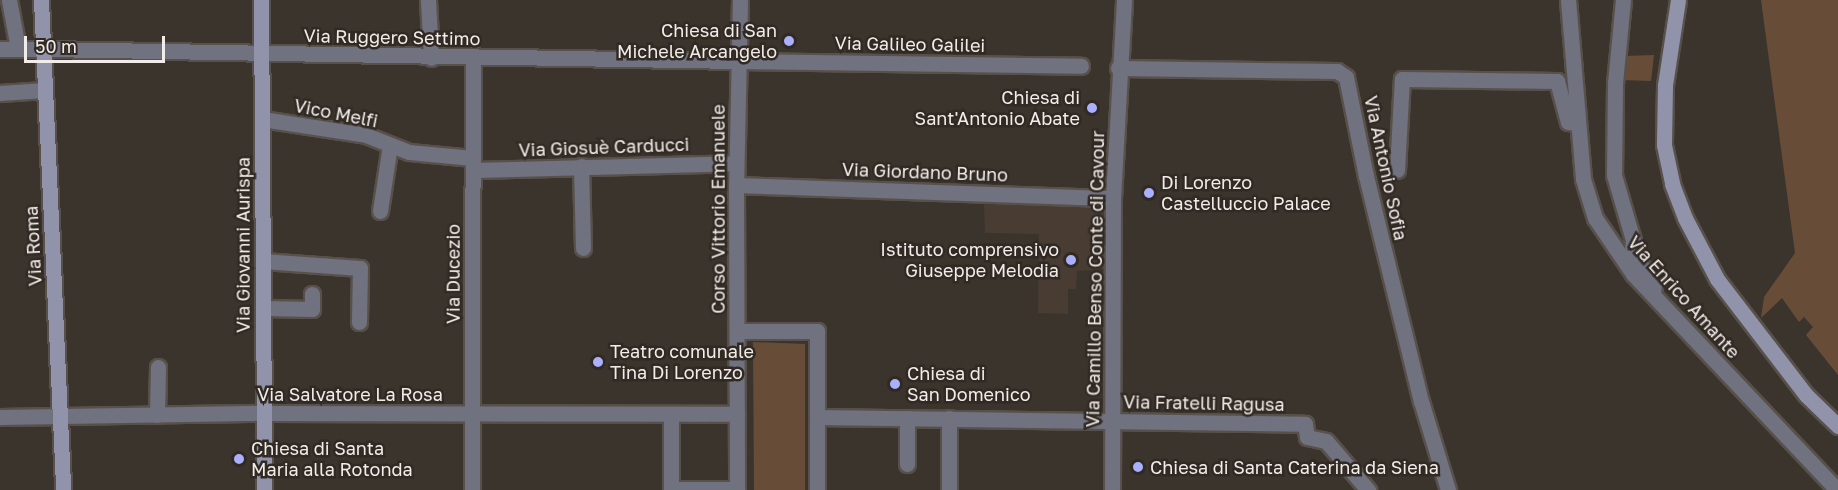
<!DOCTYPE html>
<meta charset="utf-8">
<style>
body{margin:0}
#map{position:relative;width:1838px;height:490px;overflow:hidden;background:#3b342d;font-family:"Golos Text",sans-serif}
div>[style]{position:absolute}
.built>*{inset:0;background:#493d33}
.green>*{inset:0;background:#674d38}
.roads{filter:drop-shadow(2px 0 #58514b) drop-shadow(-2px 0 #58514b) drop-shadow(0 2px #58514b) drop-shadow(0 -2px #58514b)}
.minor>*{height:15px;margin:-7.5px;padding:0 7.5px;transform-origin:7.5px;border-radius:7.5px;background:#707280}
.tertiary>*{height:15px;margin:-7.5px;padding:0 7.5px;transform-origin:7.5px;border-radius:7.5px;background:#707280}
.secondary>*{height:15px;margin:-7.5px;padding:0 7.5px;transform-origin:7.5px;border-radius:7.5px;background:#9093aa}
.dots>*{width:16px;height:16px;translate:-50% -50%;box-sizing:border-box;border:3px solid #312a24;border-radius:50%}
span{translate:-50% -50%;white-space:nowrap;text-align:center;line-height:1.15;-webkit-text-stroke:5px #312a24;paint-order:stroke}
.poi-label{font-size:18px;color:#f2ece9}
.right{translate:-100% -50%;text-align:right}
.left{translate:0 -50%;text-align:left}
.street-label{font-size:18px;color:#f2ece9}
.scale{position:absolute;left:24px;top:36px;width:141px;height:27px;box-sizing:border-box;border:3px solid #f2ece9;border-top:0;padding-left:8px;font-size:18px;line-height:21px;white-space:nowrap;color:#f2ece9;-webkit-text-stroke:4px #312a24;paint-order:stroke}
</style>
<div id="map">
<div class="built">
<i style="clip-path:polygon(984px 204px,1104px 207px,1104px 269px,1077px 271px,1076px 289px,1068px 289px,1068px 314px,1038px 313px,1039px 234px,985px 233px)"></i>
</div>
<div class="green">
<i style="clip-path:polygon(1761px 0,1838px 0,1838px 375px,1806px 335px,1813px 327px,1804px 317px,1799px 322px,1782px 298px,1761px 318px,1764px 297px,1795px 253px)"></i>
<i style="clip-path:polygon(1654px 55px,1651px 81px,1621px 80px,1625px 56px)"></i>
<i style="clip-path:polygon(753px 342px,805px 344px,805px 490px,754px 490px)"></i>
</div>
<div class="roads">
<div class="minor">
<i style="left:9px;top:0;width:49px;rotate:79.4deg"></i>
<i style="left:428px;top:0;width:58px;rotate:87deg"></i>
<i style="left:1568px;top:0;width:180px;rotate:85.2deg"></i>
<i style="left:1583px;top:179px;width:41px;rotate:72.9deg"></i>
<i style="left:1595px;top:218px;width:68px;rotate:55.8deg"></i>
<i style="left:1633px;top:274px;width:297px;rotate:46.6deg"></i>
<i style="left:1623px;top:0;width:83px;rotate:95.5deg"></i>
<i style="left:1615px;top:83px;width:92px;rotate:90.6deg"></i>
<i style="left:1614px;top:175px;width:68px;rotate:73.7deg"></i>
<i style="left:1633px;top:240px;width:12px;rotate:95deg"></i>
<i style="left:1632px;top:252px;width:39px;rotate:55deg"></i>
<i style="left:1654px;top:284px;width:9px;rotate:96deg"></i>
<i style="left:0;top:49px;width:44px"></i>
<i style="left:738px;top:61px;width:343px;rotate:0.8deg"></i>
<i style="left:0;top:93px;width:45px;rotate:-3.8deg"></i>
<i style="left:262px;top:119px;width:105px;rotate:8.7deg"></i>
<i style="left:366px;top:135px;width:46px;rotate:21.6deg"></i>
<i style="left:409px;top:152px;width:64px;rotate:5.4deg"></i>
<i style="left:581px;top:166px;width:82px;rotate:88.6deg"></i>
<i style="left:473px;top:170px;width:263px;rotate:-1.5deg"></i>
<i style="left:1397px;top:170px;width:91px;rotate:-86.9deg"></i>
<i style="left:1402px;top:79px;width:155px;rotate:0.7deg"></i>
<i style="left:1557px;top:81px;width:42px;rotate:75deg"></i>
<i style="left:1568px;top:122px;width:9px;rotate:6deg"></i>
<i style="left:736px;top:185px;width:305px;rotate:89.8deg"></i>
<i style="left:380px;top:211px;width:67px;rotate:-81.4deg"></i>
<i style="left:263px;top:261px;width:97px;rotate:4.1deg"></i>
<i style="left:360px;top:268px;width:54px;rotate:91.1deg"></i>
<i style="left:263px;top:308px;width:49px;rotate:1.2deg"></i>
<i style="left:312px;top:309px;width:15px;rotate:-90deg"></i>
<i style="left:737px;top:331px;width:80px"></i>
<i style="left:817px;top:331px;width:159px;rotate:90deg"></i>
<i style="left:671px;top:414px;width:75px;rotate:90deg"></i>
<i style="left:671px;top:489px;width:66px"></i>
<i style="left:157px;top:415px;width:48px;rotate:-88.8deg"></i>
<i style="left:0;top:417px;width:264px;rotate:-0.9deg"></i>
<i style="left:264px;top:413px;width:473px;rotate:0.1deg"></i>
<i style="left:817px;top:417px;width:488px;rotate:0.8deg"></i>
<i style="left:1305px;top:424px;width:13px;rotate:81deg"></i>
<i style="left:1307px;top:437px;width:19px;rotate:12deg"></i>
<i style="left:1326px;top:441px;width:65px;rotate:49.4deg"></i>
<i style="left:907px;top:464px;width:46px;rotate:-90deg"></i>
<i style="left:472px;top:490px;width:431px;rotate:-89.9deg"></i>
<i style="left:949px;top:490px;width:72px;rotate:-90deg"></i>
</div>
<div class="tertiary">
<i style="left:740px;top:0;width:185px;rotate:91.2deg"></i>
<i style="left:736px;top:185px;width:377px;rotate:2deg"></i>
<i style="left:44px;top:49px;width:694px;rotate:0.99deg"></i>
<i style="left:1118px;top:68px;width:219px;rotate:0.8deg"></i>
<i style="left:1337px;top:71px;width:11px;rotate:34deg"></i>
<i style="left:1346px;top:77px;width:101px;rotate:78.6deg"></i>
<i style="left:1366px;top:176px;width:232px;rotate:76.3deg"></i>
<i style="left:1421px;top:401px;width:93px;rotate:73.1deg"></i>
<i style="left:1112px;top:490px;width:292px;rotate:-89.8deg"></i>
<i style="left:1113px;top:198px;width:198px;rotate:-86.8deg"></i>
</div>
<div class="secondary">
<i style="left:41px;top:0;width:490px;rotate:87.4deg"></i>
<i style="left:261px;top:0;width:490px;rotate:89.6deg"></i>
<i style="left:1678px;top:0;width:86px;rotate:98.7deg"></i>
<i style="left:1665px;top:85px;width:60px;rotate:91deg"></i>
<i style="left:1664px;top:145px;width:40px;rotate:78deg"></i>
<i style="left:1672px;top:184px;width:36px;rotate:69deg"></i>
<i style="left:1685px;top:218px;width:69px;rotate:62.3deg"></i>
<i style="left:1717px;top:279px;width:146px;rotate:52.5deg"></i>
<i style="left:1806px;top:395px;width:45px;rotate:44.1deg"></i>
</div>
</div>
<div class="dots">
<i style="left:789px;top:41px;background:#aab0fc"></i>
<i style="left:1092px;top:108px;background:#aab0fc"></i>
<i style="left:1149px;top:193px;background:#aab0fc"></i>
<i style="left:1071px;top:260px;background:#aab0fc"></i>
<i style="left:598px;top:362px;background:#aab0fc"></i>
<i style="left:895px;top:384px;background:#aab0fc"></i>
<i style="left:239px;top:459px;background:#aab0fc"></i>
<i style="left:1138px;top:467px;background:#aab0fc"></i>
</div>
<div class="poi-label">
<span class="right" style="left:777px;top:41px">Chiesa di San<br>Michele Arcangelo</span>
<span class="right" style="left:1080px;top:108px">Chiesa di<br>Sant'Antonio Abate</span>
<span class="left" style="left:1161px;top:193px">Di Lorenzo<br>Castelluccio Palace</span>
<span class="right" style="left:1059px;top:260px">Istituto comprensivo<br>Giuseppe Melodia</span>
<span class="left" style="left:610px;top:362px">Teatro comunale<br>Tina Di Lorenzo</span>
<span class="left" style="left:907px;top:384px">Chiesa di<br>San Domenico</span>
<span class="left" style="left:251px;top:459px">Chiesa di Santa<br>Maria alla Rotonda</span>
<span class="left" style="left:1150px;top:467px">Chiesa di Santa Caterina da Siena</span>
</div>
<div class="street-label">
<span style="left:392px;top:37px;rotate:1deg">Via Ruggero Settimo</span>
<span style="left:910px;top:44px;rotate:1deg">Via Galileo Galilei</span>
<span style="left:336px;top:113px;rotate:11deg">Vico Melfi</span>
<span style="left:604px;top:147px;rotate:-2deg">Via Giosuè Carducci</span>
<span style="left:1386px;top:168px;rotate:78deg">Via Antonio Sofia</span>
<span style="left:925px;top:172px;rotate:2deg">Via Giordano Bruno</span>
<span style="left:718px;top:209px;rotate:-90deg">Corso Vittorio Emanuele</span>
<span style="left:243px;top:245px;rotate:-90deg">Via Giovanni Aurispa</span>
<span style="left:33px;top:246px;rotate:-93deg">Via Roma</span>
<span style="left:453px;top:274px;rotate:-90deg">Via Ducezio</span>
<span style="left:1095px;top:279px;rotate:-89deg">Via Camillo Benso Conte di Cavour</span>
<span style="left:1684px;top:297px;rotate:48deg">Via Enrico Amante</span>
<span style="left:350px;top:394px">Via Salvatore La Rosa</span>
<span style="left:1204px;top:403px;rotate:1deg">Via Fratelli Ragusa</span>
</div>
<div class="scale">50 m</div>
</div>
